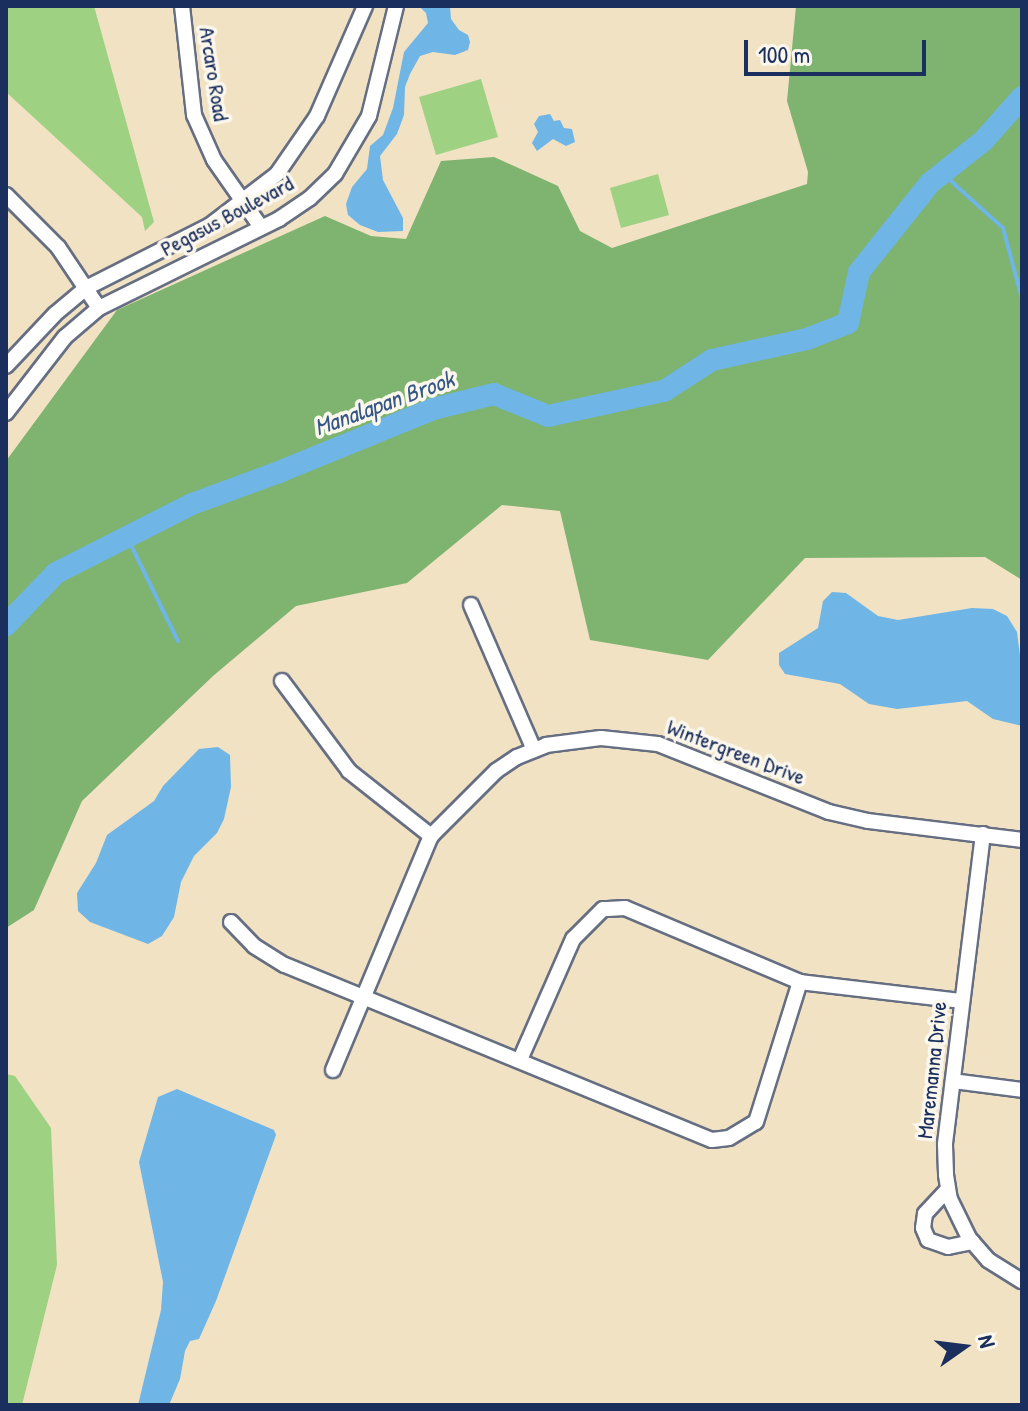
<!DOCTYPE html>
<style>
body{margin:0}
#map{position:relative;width:1028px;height:1411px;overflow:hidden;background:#f1e2c4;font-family:"Patrick Hand",sans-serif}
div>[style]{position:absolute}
.green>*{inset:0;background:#9ed282}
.forest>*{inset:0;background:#7eb470}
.water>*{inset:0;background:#6fb5e6}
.stream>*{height:4px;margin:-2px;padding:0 2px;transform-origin:2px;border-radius:2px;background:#6fb5e6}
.river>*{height:22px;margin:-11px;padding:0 11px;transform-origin:11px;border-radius:11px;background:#6fb5e6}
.roads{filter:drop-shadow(2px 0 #666e82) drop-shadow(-2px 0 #666e82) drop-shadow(0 2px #666e82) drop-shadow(0 -2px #666e82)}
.minor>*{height:14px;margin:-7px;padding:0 7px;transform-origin:7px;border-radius:7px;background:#fff}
span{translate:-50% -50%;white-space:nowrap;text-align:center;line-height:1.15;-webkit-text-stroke:7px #fbf7ec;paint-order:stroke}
.street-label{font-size:22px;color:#1b2f5e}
.water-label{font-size:24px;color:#345787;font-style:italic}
.frame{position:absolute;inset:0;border:8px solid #1b2f5e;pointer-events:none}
.north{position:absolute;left:924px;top:1307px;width:80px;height:80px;-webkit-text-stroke:6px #fbf7ec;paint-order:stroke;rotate:76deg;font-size:22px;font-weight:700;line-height:32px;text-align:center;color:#1b2f5e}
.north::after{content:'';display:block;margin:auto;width:28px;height:36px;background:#1b2f5e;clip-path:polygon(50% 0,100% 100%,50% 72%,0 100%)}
.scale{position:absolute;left:744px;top:40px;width:182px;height:36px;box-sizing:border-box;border:4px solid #1b2f5e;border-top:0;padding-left:10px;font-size:24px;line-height:28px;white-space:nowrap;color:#1b2f5e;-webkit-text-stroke:6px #fbf7ec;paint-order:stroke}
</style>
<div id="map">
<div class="green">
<i style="clip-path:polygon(6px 6px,94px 6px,154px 222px,145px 231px,142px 217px,6px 92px)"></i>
<i style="clip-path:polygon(481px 79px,498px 137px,436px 155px,419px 97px)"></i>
<i style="clip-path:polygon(658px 174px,669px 215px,621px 228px,610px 188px)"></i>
<i style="clip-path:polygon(6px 1074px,15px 1076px,51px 1128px,57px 1265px,22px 1405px,6px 1405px)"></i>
</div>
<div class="forest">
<i style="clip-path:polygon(796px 6px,1022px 6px,1022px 580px,985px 557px,805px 558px,708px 660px,590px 640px,560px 511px,502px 505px,407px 583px,296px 606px,213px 676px,82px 801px,34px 910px,6px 928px,6px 461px,117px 310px,325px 216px,371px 236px,406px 239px,441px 161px,494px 157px,558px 186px,580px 231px,612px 248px,807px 184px,808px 172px,787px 101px)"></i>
</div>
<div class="water">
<i style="clip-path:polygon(419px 6px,450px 6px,451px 19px,459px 30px,468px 35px,470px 42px,468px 50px,455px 55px,433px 52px,420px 56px,410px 74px,405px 87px,404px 115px,397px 134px,380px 156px,383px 180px,403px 218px,403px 231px,378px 232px,360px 225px,348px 215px,346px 204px,352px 187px,367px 169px,370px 146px,383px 135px,393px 108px,404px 52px,428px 23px,426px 13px)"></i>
<i style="clip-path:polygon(550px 114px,554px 121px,560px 120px,564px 128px,572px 129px,575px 142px,566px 146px,553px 139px,537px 151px,532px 143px,538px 132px,534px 124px,539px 116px)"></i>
<i style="clip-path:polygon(832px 592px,846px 593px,878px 616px,898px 620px,972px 608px,993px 609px,1007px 616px,1017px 632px,1022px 671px,1022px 726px,993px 719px,967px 701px,897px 709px,869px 704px,840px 684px,785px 674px,779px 665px,779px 653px,818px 628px,823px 601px)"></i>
<i style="clip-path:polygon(218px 747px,230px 755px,231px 787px,224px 819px,217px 833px,194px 856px,181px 882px,174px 917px,162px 936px,148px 944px,90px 922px,78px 911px,77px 893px,96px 863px,107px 835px,154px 801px,163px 786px,199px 749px)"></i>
<i style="clip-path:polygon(177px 1089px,274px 1130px,276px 1135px,216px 1301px,199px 1339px,190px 1341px,185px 1351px,180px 1379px,169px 1405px,138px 1405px,161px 1310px,163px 1282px,139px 1162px,158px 1097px)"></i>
</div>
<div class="stream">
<i style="left:942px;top:173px;width:82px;rotate:42deg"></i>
<i style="left:1003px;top:228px;width:73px;rotate:75deg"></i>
<i style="left:127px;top:537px;width:116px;rotate:63.9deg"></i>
</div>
<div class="river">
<i style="left:6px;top:625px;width:72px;rotate:-46.1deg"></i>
<i style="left:56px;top:573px;width:153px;rotate:-26.9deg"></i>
<i style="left:192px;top:504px;width:93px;rotate:-20.2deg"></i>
<i style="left:279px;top:472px;width:166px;rotate:-22.2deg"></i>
<i style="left:433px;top:409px;width:63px;rotate:-13.8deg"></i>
<i style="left:494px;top:394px;width:58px;rotate:22.2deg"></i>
<i style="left:548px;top:416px;width:119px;rotate:-12.2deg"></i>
<i style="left:664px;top:391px;width:57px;rotate:-32.9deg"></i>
<i style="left:712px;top:360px;width:97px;rotate:-12.5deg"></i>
<i style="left:807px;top:339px;width:44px;rotate:-21.3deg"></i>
<i style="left:848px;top:323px;width:52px;rotate:-77.8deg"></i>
<i style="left:859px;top:272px;width:114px;rotate:-51.4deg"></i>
<i style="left:930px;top:183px;width:69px;rotate:-38.5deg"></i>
<i style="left:984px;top:140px;width:57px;rotate:-48.5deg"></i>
</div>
<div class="roads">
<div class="minor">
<i style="left:182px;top:6px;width:110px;rotate:83.7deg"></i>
<i style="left:194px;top:115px;width:49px;rotate:66deg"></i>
<i style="left:214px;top:160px;width:82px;rotate:55deg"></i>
<i style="left:6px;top:195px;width:74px;rotate:45deg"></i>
<i style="left:58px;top:247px;width:73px;rotate:56.1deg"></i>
<i style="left:6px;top:366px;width:71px;rotate:-46.7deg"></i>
<i style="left:55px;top:314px;width:40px;rotate:-40deg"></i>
<i style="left:86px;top:288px;width:138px;rotate:-26.8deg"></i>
<i style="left:209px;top:226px;width:86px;rotate:-37.4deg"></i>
<i style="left:277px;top:174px;width:70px;rotate:-55.4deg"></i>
<i style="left:317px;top:116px;width:120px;rotate:-66.4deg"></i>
<i style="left:6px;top:413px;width:96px;rotate:-52.2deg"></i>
<i style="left:65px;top:337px;width:45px;rotate:-40.5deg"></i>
<i style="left:99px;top:308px;width:201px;rotate:-26.3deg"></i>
<i style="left:279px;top:219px;width:37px;rotate:-34deg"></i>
<i style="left:310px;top:198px;width:35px;rotate:-44deg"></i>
<i style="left:335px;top:174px;width:67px;rotate:-59.6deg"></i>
<i style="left:369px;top:116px;width:113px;rotate:-76.2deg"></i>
<i style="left:471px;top:605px;width:158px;rotate:66.5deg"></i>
<i style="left:282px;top:681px;width:112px;rotate:53.3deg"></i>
<i style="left:349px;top:771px;width:105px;rotate:38.4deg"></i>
<i style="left:983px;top:834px;width:313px;rotate:97deg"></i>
<i style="left:945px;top:1145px;width:30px;rotate:88deg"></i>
<i style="left:946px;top:1175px;width:24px;rotate:81deg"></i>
<i style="left:950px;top:1199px;width:43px;rotate:64deg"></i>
<i style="left:969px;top:1238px;width:29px;rotate:49deg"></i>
<i style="left:988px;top:1260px;width:40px;rotate:32deg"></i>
<i style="left:231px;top:922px;width:33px;rotate:46deg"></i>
<i style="left:254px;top:946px;width:36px;rotate:32deg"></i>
<i style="left:285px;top:965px;width:461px;rotate:22.3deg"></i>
<i style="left:712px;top:1140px;width:17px;rotate:-7deg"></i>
<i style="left:729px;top:1138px;width:31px;rotate:-31deg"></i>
<i style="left:756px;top:1122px;width:147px;rotate:-72.6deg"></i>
<i style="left:800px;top:982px;width:190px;rotate:-157.1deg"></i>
<i style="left:625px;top:908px;width:22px;rotate:177deg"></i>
<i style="left:603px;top:909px;width:42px;rotate:135deg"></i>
<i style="left:573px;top:939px;width:132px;rotate:113.7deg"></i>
<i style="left:800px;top:982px;width:163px;rotate:6.7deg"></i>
<i style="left:333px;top:1070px;width:254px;rotate:-67.3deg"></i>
<i style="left:431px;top:836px;width:92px;rotate:-45deg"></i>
<i style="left:496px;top:771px;width:25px;rotate:-34deg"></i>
<i style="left:517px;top:757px;width:31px;rotate:-22deg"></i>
<i style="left:546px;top:745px;width:55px;rotate:-7.3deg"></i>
<i style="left:601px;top:738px;width:57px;rotate:6deg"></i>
<i style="left:658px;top:744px;width:184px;rotate:21.7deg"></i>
<i style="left:829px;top:812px;width:40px;rotate:13deg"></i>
<i style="left:868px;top:821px;width:155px;rotate:7deg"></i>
<i style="left:953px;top:1081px;width:70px;rotate:7.4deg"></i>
<i style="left:948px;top:1189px;width:34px;rotate:133deg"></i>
<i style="left:925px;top:1214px;width:14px;rotate:98deg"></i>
<i style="left:923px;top:1228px;width:13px;rotate:67deg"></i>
<i style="left:928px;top:1240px;width:21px;rotate:19deg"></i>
<i style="left:948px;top:1247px;width:25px;rotate:-12deg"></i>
</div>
</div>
<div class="street-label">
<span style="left:214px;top:74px;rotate:81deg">Arcaro Road</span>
<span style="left:227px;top:216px;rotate:-28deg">Pegasus Boulevard</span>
<span style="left:736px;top:752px;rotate:21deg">Wintergreen Drive</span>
<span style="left:932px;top:1070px;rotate:-84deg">Maremanna Drive</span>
</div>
<div class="water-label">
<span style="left:384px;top:403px;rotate:-20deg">Manalapan Brook</span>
</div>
<div class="frame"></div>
<div class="north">N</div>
<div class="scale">100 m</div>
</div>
